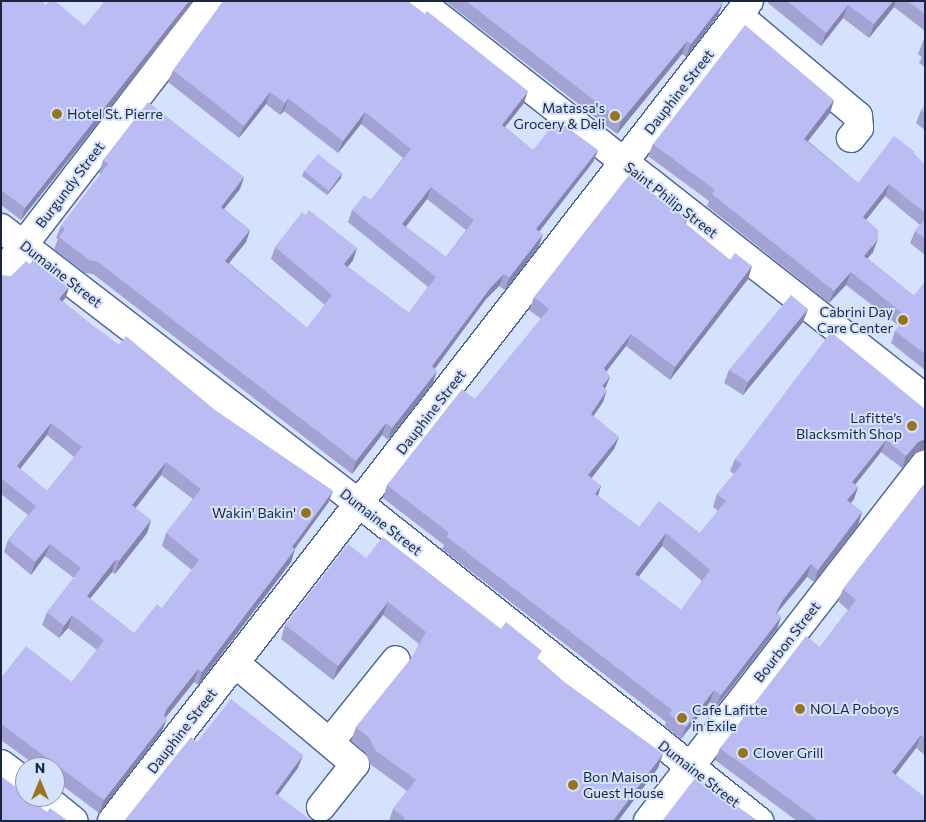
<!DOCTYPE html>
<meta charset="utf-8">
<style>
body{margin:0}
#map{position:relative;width:926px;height:822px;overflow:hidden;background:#d4e2fd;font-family:Commissioner,sans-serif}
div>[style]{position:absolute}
.roads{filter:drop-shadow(1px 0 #46629e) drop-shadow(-1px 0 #46629e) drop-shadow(0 1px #46629e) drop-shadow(0 -1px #46629e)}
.minor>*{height:28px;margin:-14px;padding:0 14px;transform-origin:14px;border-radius:14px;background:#fff}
.wall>*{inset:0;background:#a2a2d3}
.shaded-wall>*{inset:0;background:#8484ac}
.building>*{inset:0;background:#bcbcf5}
.dots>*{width:14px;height:14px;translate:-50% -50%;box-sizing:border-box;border:2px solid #d4e2fd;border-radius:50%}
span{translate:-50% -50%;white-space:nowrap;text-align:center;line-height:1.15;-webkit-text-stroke:4px #d4e2fd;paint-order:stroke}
.street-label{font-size:14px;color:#1a263f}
.poi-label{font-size:14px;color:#1a263f}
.right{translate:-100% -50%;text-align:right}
.left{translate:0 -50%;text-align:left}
.frame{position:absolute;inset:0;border:2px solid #1a263f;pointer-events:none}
.north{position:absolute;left:15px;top:757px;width:50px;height:50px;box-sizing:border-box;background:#d4e2fd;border:1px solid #8a97b1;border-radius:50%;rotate:0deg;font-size:14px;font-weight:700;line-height:20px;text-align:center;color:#1a263f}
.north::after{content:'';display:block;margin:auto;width:18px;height:22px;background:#98741e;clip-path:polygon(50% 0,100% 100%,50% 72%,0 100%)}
</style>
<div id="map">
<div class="roads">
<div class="minor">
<i style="left:419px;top:1px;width:643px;rotate:38.12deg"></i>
<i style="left:738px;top:15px;width:157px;rotate:40.1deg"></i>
<i style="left:858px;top:116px;width:12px;rotate:85deg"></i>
<i style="left:859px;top:128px;width:13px;rotate:129deg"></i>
<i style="left:1px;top:228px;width:453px;rotate:37.6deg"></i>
<i style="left:360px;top:504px;width:510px;rotate:38.47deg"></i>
<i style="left:1px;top:274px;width:344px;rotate:-52.4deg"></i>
<i style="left:235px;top:663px;width:157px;rotate:40.1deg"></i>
<i style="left:355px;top:764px;width:55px;rotate:128.3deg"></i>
<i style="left:330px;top:742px;width:105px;rotate:-51.2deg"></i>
<i style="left:1px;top:764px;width:30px;rotate:37deg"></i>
<i style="left:44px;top:797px;width:38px;rotate:39deg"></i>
<i style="left:112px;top:821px;width:1038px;rotate:-52.16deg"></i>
<i style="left:648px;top:821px;width:452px;rotate:-52.2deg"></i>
</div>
</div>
<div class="wall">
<i style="clip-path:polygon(1px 1px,46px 5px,85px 26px,105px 1px,194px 1px,21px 220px,1px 205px)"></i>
<i style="clip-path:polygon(445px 1px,721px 1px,723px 3px,718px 15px,686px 57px,682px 54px,617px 134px)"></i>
<i style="clip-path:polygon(768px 1px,925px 1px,925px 31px,894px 7px,869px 38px,843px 18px,821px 46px,768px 3px)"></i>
<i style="clip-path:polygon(925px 38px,925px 67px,919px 63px,922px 57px,918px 54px,923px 41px)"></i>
<i style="clip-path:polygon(evenodd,173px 70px,524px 103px,505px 127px,533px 150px,598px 150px,593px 162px,539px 231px,539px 246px,505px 290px,499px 286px,486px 299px,435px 369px,433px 383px,388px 440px,382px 435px,352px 474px,93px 274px,85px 273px,54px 249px,58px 239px,56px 238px,61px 226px,101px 174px,99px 173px,103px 160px,244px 177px,240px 189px,224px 209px,250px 230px,246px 242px,229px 263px,307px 328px,325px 305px,271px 259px,275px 247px,305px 215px,357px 248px,353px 260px,348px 267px,409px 313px,428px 287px,348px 222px,352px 210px,371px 200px,403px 158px,361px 124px,338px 153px,284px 111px,280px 115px,266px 104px,239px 138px,168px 82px,173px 70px,427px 199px,466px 230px,446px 257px,406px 227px,427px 199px)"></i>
<i style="clip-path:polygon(834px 100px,830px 113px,808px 141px,858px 183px,914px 154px,925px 165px,925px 255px,910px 243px,915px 231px,920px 225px,885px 196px,866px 220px,873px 252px,867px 258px,914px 296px,925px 282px,925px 370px,891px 343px,895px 331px,899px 326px,846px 285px,829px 303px,707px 206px,709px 201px,648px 156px,653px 144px)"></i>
<i style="clip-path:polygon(925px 105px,925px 130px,916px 123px,921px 110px)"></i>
<i style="clip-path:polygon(304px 171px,341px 178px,327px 195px,302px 176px)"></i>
<i style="clip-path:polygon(evenodd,687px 219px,686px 224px,730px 260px,752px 266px,748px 279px,670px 380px,626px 346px,606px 372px,610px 377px,605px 388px,603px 402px,593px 416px,619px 437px,614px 449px,591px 478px,601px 486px,598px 496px,639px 527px,700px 533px,718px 511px,713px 507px,717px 494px,734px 474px,730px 471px,735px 459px,925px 409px,925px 450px,913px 454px,902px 468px,881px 452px,855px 485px,858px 487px,854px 499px,851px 503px,862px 512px,858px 525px,814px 582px,807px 577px,777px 613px,781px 617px,777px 629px,716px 707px,710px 702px,681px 739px,665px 726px,666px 722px,442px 549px,444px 545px,383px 498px,387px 485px,475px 399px,541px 319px,529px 310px,534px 297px,687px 219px,662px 546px,702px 581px,681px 610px,638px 577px,662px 546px)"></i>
<i style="clip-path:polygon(evenodd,1px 275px,66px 297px,62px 301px,93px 326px,119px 345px,333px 491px,328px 503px,295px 549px,291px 562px,280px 577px,198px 685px,194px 682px,165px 718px,162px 731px,99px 813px,55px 780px,55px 767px,38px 767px,1px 740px,1px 678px,72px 682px,97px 650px,68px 628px,59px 638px,42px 625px,47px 612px,74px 578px,45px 556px,31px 575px,4px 552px,8px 540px,28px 515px,1px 494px,1px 275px,47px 435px,74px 457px,47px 491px,20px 469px,47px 435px,1px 275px,161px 475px,193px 499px,166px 533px,162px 546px,192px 570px,162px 608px,134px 633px,90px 599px,112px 572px,115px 574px,147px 533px,151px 520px,135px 508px,161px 475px)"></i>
<i style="clip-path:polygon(808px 309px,803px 322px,743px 395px,724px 383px,729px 370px)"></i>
<i style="clip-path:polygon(925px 483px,925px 755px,916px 748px,895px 775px,925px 821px,797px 821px,715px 760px,720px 748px,820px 647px,848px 610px,838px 601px,843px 589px)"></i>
<i style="clip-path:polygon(366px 558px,539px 660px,564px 682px,663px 754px,658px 768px,618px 821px,389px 821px,393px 809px,407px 791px,370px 764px,365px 752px,351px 741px,356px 727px,413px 656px,419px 644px,383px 615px,333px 680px,281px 639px,285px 625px)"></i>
</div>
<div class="shaded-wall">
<i style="clip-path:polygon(189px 1px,194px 1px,21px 220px,25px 208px)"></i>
<i style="clip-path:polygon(893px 1px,896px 1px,894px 7px,869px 38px,874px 24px)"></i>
<i style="clip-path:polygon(723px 3px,718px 15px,686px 57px,691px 44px)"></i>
<i style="clip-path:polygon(848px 5px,843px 18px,821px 46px,826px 33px)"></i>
<i style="clip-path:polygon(687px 41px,682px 54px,617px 134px,621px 121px)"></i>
<i style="clip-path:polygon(528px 91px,524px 103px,497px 137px,502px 125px)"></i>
<i style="clip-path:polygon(270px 92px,266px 104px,239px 138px,244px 126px)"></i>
<i style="clip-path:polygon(288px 98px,284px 111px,280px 115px,285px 103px)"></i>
<i style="clip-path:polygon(834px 100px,830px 113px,800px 151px,804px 139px)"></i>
<i style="clip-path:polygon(365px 112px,361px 124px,338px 153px,343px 141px)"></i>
<i style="clip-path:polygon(598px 150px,593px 162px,532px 241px,536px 229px)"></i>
<i style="clip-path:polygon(342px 173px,341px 178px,327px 195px,329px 191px)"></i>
<i style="clip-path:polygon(244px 177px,240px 189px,216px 219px,221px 207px)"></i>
<i style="clip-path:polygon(889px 184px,885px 196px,858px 230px,863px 217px)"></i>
<i style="clip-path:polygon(431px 187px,427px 199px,398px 236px,402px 224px)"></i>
<i style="clip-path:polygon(250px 230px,246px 242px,221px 273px,225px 261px)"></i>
<i style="clip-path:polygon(543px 234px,539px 246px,505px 290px,509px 278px)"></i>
<i style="clip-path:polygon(878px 239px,873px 252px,860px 268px,864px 256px)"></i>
<i style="clip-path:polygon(357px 248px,353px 260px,340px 276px,344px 264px)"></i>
<i style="clip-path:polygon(752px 266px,748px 279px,670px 380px,675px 367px)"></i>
<i style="clip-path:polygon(851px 272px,846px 285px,829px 303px,834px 291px)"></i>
<i style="clip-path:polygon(504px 274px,499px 286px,486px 299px,427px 379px,432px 366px,491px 287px)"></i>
<i style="clip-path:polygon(70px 285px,66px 297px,55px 311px,59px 299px)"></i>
<i style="clip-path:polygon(808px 309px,803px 322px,743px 395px,748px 382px)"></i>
<i style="clip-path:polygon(631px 334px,626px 346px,599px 381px,604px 368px)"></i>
<i style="clip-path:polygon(437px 371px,433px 383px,388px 440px,392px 428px)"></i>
<i style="clip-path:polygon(610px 377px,605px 389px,602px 386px)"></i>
<i style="clip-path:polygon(607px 390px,603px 402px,586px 427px,591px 414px)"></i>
<i style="clip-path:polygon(51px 423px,47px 435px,13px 478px,17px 466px)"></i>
<i style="clip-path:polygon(386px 423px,382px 435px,352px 474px,356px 461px)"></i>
<i style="clip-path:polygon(619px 437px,614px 449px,584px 488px,588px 475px)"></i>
<i style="clip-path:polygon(925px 439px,925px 450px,913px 454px,902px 468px,906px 456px,918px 442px)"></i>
<i style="clip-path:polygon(886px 440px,881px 452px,847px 495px,852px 482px)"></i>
<i style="clip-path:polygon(166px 462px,161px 475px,128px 518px,132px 505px)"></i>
<i style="clip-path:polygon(601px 486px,597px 498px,595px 494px)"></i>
<i style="clip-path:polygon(858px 487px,854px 499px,842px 513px,847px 500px)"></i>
<i style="clip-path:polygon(333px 491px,328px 503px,287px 559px,292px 547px)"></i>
<i style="clip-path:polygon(862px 512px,858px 525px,814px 582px,818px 570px)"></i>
<i style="clip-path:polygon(151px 520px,147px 533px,115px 574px,119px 561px)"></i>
<i style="clip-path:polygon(666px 533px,662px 546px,631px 587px,635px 574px)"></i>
<i style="clip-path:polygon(50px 544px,45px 556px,31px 575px,35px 562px)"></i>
<i style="clip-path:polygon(295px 549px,291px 562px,198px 685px,202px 672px)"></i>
<i style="clip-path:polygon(116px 559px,112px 572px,82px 608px,87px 596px)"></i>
<i style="clip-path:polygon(811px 564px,807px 577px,777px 613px,776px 613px,782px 601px)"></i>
<i style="clip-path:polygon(388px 602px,383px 615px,333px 680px,338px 666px)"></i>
<i style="clip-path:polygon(72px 615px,68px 628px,59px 638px,64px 626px)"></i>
<i style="clip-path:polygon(781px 617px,777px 629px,716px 707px,721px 695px)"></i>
<i style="clip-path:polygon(198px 669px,194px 682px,162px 722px,166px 710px)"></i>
<i style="clip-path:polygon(714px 690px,710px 702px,681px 739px,686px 727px)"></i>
<i style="clip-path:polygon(167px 719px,162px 731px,99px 813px,104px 800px)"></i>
<i style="clip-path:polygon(921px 735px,916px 748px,888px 785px,892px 772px)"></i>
<i style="clip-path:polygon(663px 754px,658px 768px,618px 821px,613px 821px)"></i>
<i style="clip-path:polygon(303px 755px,298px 768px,270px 806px,275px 793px)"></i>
</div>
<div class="building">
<i style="clip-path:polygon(1px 1px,41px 1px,46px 5px,49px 1px,55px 1px,85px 26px,105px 1px,189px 1px,25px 208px,1px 190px)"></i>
<i style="clip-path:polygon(evenodd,223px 1px,408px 1px,425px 14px,427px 11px,528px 91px,502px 125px,533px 150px,557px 120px,598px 150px,536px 229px,543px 234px,509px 278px,504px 274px,491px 287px,432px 366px,437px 371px,392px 428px,386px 423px,356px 461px,98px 262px,89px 260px,59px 237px,65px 229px,61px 226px,108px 164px,103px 160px,148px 102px,244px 177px,221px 207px,250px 230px,225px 261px,307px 328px,332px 295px,275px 247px,302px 212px,305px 215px,309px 210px,357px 248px,344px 264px,409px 313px,436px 277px,352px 210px,364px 195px,371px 200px,411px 149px,365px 112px,343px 141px,288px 98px,285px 103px,270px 92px,244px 126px,173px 70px,223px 1px,431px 187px,474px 220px,446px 257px,402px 224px,431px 187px)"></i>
<i style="clip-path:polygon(466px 1px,721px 1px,723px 3px,691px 44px,687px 41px,621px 121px)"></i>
<i style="clip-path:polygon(787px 1px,893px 1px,874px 24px,848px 5px,826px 33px)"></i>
<i style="clip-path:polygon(908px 1px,925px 1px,925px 14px)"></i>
<i style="clip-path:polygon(745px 25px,834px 100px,804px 139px,858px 183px,894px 136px,915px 152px,913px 154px,925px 165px,925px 213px,889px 184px,863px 217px,878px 230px,878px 239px,864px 256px,914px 296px,925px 282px,925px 354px,895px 331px,906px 316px,851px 272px,834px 291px,712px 194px,715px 190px,653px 144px)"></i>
<i style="clip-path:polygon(925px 105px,925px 113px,921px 110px)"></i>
<i style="clip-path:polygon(318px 154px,342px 173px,329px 191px,304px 171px)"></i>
<i style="clip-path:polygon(evenodd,629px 175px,687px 219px,684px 223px,730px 260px,735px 253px,752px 266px,675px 367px,631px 334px,604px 368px,610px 377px,602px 386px,607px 390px,591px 414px,619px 437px,588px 475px,601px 486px,595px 494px,639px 527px,659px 501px,700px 533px,726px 501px,717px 494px,742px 464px,735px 459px,831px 332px,925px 409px,925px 439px,918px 442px,906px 456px,886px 440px,852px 482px,858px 487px,847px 500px,862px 512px,818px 570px,811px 564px,782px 601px,776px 613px,781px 617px,721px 695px,714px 690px,686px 727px,669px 714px,672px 710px,447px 537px,449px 533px,387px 485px,462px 389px,475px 399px,549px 309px,534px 297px,629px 175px,666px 533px,710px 570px,681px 610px,635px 574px,666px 533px)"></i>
<i style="clip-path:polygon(925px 219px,925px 239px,915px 231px)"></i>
<i style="clip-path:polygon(evenodd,33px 260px,40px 262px,70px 285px,59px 299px,93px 326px,119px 345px,126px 336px,215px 410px,333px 491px,292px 547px,295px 549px,284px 564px,202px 672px,198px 669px,166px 710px,164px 716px,167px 719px,104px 800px,1px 724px,1px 678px,26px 646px,72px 682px,104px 640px,72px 615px,64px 626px,47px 612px,81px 568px,50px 544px,35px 562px,8px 540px,36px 506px,2px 479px,1px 480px,1px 275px,11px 276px,26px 261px,30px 264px,33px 260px,51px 423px,82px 447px,47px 491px,17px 466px,51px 423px,33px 260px,166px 462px,201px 489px,166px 533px,199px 560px,162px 608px,157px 604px,134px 633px,87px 596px,116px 559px,119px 561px,151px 520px,132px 505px,166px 462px)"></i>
<i style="clip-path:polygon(791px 295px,808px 309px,748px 382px,729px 370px)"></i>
<i style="clip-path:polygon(925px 483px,925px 739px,921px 735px,892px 772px,925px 797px,925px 821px,819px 821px,720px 748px,806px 636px,820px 647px,856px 600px,843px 589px)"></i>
<i style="clip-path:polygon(383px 537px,501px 629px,506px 622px,542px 651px,537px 658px,564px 682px,663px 754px,614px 819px,616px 821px,403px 821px,405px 818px,393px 809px,416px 780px,375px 750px,370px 739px,356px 727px,413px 656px,426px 632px,388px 602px,338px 666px,285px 625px,348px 544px,366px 558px)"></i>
<i style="clip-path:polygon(231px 699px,303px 755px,275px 793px,312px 821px,124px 821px,191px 737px,197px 742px)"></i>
<i style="clip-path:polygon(1px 776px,25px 794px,25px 797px,28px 797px,47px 812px,50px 808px,68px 821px,1px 821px)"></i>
<i style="clip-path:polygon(696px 777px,758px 821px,662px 821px)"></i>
</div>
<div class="dots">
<i style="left:57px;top:114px;background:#98741e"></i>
<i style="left:615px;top:116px;background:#98741e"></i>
<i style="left:903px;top:320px;background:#98741e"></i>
<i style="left:912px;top:426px;background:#98741e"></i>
<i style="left:306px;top:513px;background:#98741e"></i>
<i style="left:800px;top:709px;background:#98741e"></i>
<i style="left:682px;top:718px;background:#98741e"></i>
<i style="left:743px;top:753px;background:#98741e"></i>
<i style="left:573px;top:785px;background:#98741e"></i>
</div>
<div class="street-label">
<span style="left:679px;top:92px;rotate:-52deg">Dauphine Street</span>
<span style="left:70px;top:185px;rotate:-53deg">Burgundy Street</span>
<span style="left:671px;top:200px;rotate:38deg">Saint Philip Street</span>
<span style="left:61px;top:274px;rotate:38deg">Dumaine Street</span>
<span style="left:431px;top:412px;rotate:-52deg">Dauphine Street</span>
<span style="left:381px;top:522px;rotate:38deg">Dumaine Street</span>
<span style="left:787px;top:642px;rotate:-52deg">Bourbon Street</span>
<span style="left:182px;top:731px;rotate:-52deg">Dauphine Street</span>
<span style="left:699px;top:774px;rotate:38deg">Dumaine Street</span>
</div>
<div class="poi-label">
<span class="right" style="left:605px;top:116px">Matassa's<br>Grocery &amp; Deli</span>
<span class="left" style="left:67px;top:114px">Hotel St. Pierre</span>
<span class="right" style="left:893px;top:320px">Cabrini Day<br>Care Center</span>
<span class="right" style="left:902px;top:426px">Lafitte’s<br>Blacksmith Shop</span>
<span class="right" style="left:296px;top:513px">Wakin' Bakin'</span>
<span class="left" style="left:810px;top:709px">NOLA Poboys</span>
<span class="left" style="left:692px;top:718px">Cafe Lafitte<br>in Exile</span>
<span class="left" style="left:753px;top:753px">Clover Grill</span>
<span class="left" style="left:583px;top:785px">Bon Maison<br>Guest House</span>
</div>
<div class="frame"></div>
<div class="north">N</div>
</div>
